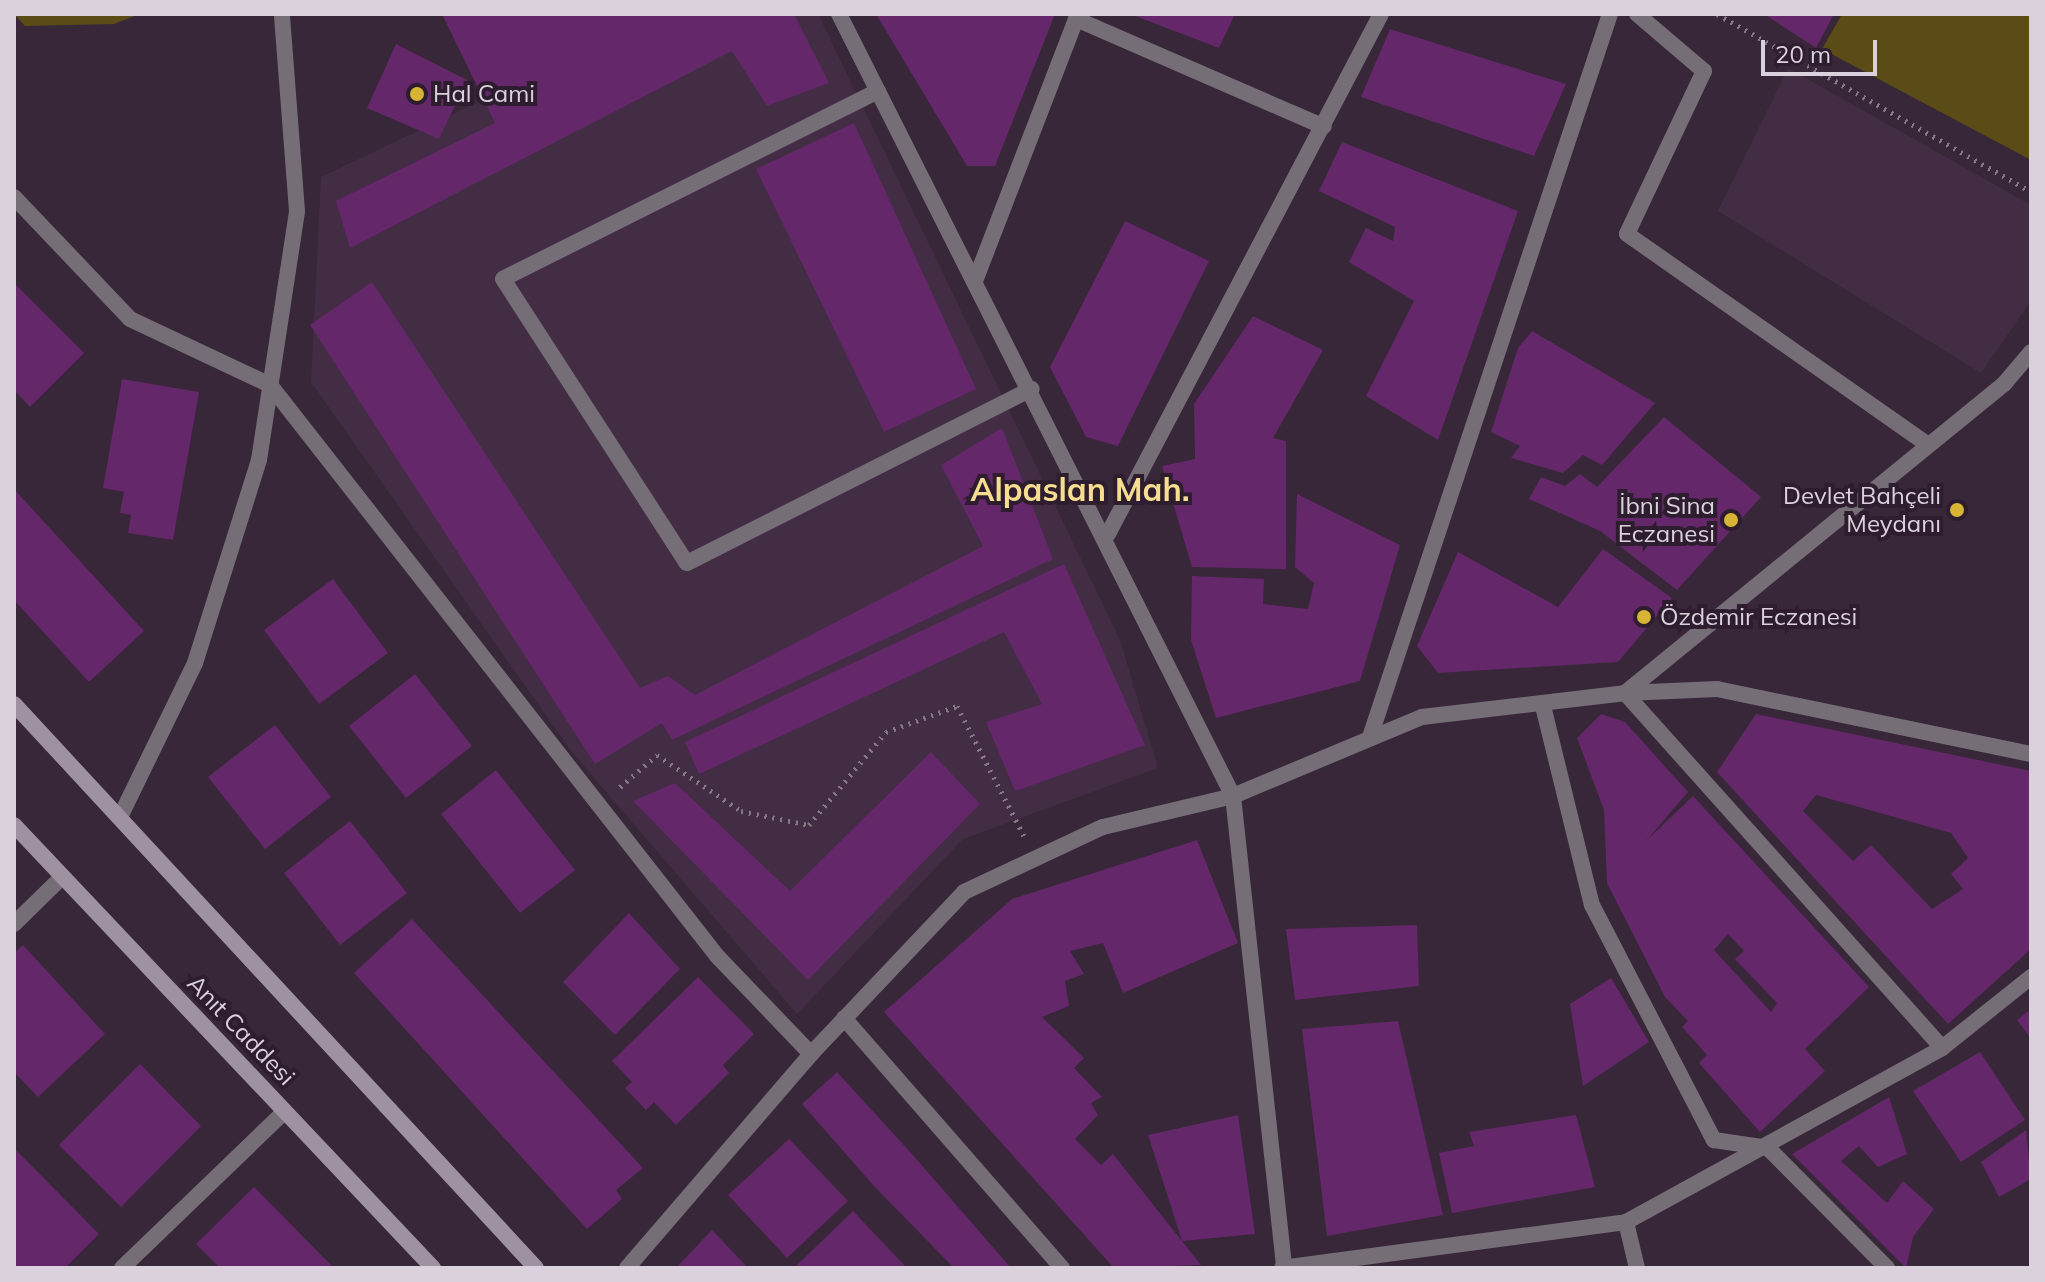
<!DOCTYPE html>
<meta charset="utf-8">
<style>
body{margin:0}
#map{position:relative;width:2045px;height:1282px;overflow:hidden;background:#372738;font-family:Mulish,sans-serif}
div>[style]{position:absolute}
.built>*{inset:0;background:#422d44}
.green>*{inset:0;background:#5a4b17}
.building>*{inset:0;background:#64276a}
.path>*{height:5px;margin-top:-2.5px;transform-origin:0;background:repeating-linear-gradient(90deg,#867887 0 2px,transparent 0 8px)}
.service>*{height:16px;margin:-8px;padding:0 8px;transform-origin:8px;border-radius:8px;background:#766e77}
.minor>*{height:16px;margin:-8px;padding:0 8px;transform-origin:8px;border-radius:8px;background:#766e77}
.tertiary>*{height:16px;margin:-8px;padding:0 8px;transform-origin:8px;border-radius:8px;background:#766e77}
.secondary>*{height:16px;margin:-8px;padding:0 8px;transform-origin:8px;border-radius:8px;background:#9f92a0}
.dots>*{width:22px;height:22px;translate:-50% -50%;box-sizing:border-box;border:4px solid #2d1d2e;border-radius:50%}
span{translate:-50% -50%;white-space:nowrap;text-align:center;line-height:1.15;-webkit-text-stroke:8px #2d1d2e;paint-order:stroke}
.poi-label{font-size:24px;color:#dbd1dc}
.left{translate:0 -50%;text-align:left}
.right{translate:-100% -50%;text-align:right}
.street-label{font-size:24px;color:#dbd1dc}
.district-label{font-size:32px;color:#f6dd90;font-weight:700}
.frame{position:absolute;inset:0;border:16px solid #dbd1dc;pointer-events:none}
.scale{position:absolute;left:1761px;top:40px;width:116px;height:36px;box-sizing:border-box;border:4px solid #dbd1dc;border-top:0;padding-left:10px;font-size:24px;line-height:28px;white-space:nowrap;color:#dbd1dc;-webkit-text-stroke:6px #2d1d2e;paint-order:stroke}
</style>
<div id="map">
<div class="built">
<i style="clip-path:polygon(663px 14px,818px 14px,1120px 640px,1158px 768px,963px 839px,797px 1014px,571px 751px,311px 382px,321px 177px)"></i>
<i style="clip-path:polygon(1788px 68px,2031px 205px,2031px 301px,1981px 373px,1718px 211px)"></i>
</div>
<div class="green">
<i style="clip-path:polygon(14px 14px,140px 14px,114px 24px,25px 26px)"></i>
<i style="clip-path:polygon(1842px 14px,2031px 14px,2031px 160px,1822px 49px)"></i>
</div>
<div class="building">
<i style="clip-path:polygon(442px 14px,794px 14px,829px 83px,767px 106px,732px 51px,350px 248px,336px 201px,495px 123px)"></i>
<i style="clip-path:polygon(876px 14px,1055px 14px,995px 166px,967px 166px)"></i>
<i style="clip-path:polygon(1130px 14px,1235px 14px,1219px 48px)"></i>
<i style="clip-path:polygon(1764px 14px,1834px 14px,1816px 48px)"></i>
<i style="clip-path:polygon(1390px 29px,1566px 84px,1534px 156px,1361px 97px)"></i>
<i style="clip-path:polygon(396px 44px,467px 80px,439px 139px,367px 108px)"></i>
<i style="clip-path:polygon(854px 123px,976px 389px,884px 432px,756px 169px)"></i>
<i style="clip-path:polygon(1342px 142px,1518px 211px,1438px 440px,1366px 396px,1414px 301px,1349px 262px,1366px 228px,1393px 241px,1395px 227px,1319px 191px)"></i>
<i style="clip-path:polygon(1125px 221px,1209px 261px,1118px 446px,1086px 437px,1050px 367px)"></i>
<i style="clip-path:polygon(372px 282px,640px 688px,668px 676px,695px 695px,983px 546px,941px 465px,1002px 428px,1053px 559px,672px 740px,662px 723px,595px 764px,310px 325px)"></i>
<i style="clip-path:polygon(14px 283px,84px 353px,30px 407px,14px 390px)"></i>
<i style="clip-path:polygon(1253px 316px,1323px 350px,1273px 438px,1286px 441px,1286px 569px,1192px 567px,1162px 466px,1195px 459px,1194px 404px)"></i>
<i style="clip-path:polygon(1532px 331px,1655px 403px,1602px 465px,1583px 455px,1563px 473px,1511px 458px,1520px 446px,1491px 432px,1518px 348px)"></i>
<i style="clip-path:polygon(122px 379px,199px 392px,173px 540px,128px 533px,131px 515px,120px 513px,124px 492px,103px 488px)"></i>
<i style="clip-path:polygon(1664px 417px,1761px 497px,1677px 590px,1600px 531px,1529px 499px,1541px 477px,1565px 486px,1580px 474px,1597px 487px)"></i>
<i style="clip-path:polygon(14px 489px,144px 631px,89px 682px,14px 600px)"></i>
<i style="clip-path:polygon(1297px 494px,1400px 545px,1360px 681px,1216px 718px,1191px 640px,1192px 576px,1264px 579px,1263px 604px,1308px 609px,1314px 583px,1295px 567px)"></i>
<i style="clip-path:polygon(1603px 549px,1672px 598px,1618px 662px,1438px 673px,1417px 646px,1458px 552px,1558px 607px)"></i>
<i style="clip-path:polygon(1064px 564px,1145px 745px,1015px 791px,986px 722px,1042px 704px,1004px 632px,699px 774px,685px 742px)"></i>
<i style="clip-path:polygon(333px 579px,388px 653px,319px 704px,264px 630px)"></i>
<i style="clip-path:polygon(415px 674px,472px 746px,406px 798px,349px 726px)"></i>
<i style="clip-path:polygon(evenodd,1601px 714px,1625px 722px,1688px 792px,1646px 841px,1693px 796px,1869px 987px,1805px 1049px,1825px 1071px,1760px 1132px,1699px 1063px,1707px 1055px,1682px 1027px,1688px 1021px,1665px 997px,1607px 883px,1604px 810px,1577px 738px,1601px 714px,1728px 934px,1744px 951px,1735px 959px,1777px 1003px,1771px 1012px,1714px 950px,1728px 934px)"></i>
<i style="clip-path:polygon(evenodd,1756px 714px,2031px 771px,2031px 949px,1948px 1024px,1717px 772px,1756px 714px,1816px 795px,1951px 833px,1968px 858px,1951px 874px,1963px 889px,1932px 909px,1871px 845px,1853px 861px,1803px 811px,1816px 795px)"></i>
<i style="clip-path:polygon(275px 725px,331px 797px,265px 849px,208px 777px)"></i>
<i style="clip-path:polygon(931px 752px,980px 804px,808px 980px,633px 801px,675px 783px,790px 891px)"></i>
<i style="clip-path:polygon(496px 770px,575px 870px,520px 913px,441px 814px)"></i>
<i style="clip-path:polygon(350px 821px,407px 893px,340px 945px,284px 873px)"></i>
<i style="clip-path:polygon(1197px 840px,1238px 943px,1123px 993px,1103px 943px,1070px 951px,1084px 974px,1065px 981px,1069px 1006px,1042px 1017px,1084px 1058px,1074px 1068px,1102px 1097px,1091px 1103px,1098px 1115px,1075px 1139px,1101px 1165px,1113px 1154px,1201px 1265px,1114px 1268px,884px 1012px,1012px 899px)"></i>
<i style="clip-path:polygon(629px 913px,680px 969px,615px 1035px,563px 982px)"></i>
<i style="clip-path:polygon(412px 919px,643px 1168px,616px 1190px,622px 1199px,587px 1229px,354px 973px)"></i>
<i style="clip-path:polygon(1417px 925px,1419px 986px,1295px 1000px,1286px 929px)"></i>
<i style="clip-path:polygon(23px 945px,105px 1034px,38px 1097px,14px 1072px,14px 953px)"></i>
<i style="clip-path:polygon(698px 977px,754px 1034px,723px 1065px,729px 1073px,676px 1125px,654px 1102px,646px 1110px,625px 1088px,632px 1082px,612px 1061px)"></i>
<i style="clip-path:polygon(1611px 978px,1649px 1042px,1583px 1086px,1570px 1004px)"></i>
<i style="clip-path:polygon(2031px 1009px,2031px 1039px,2017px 1020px)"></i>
<i style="clip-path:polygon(1398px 1021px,1443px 1215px,1327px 1236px,1302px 1029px)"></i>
<i style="clip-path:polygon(1980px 1052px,2025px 1120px,1961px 1162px,1913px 1091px)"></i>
<i style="clip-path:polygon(140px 1064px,201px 1126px,121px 1207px,59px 1145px)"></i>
<i style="clip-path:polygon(837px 1072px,912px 1154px,1011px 1268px,954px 1268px,874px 1186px,802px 1104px)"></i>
<i style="clip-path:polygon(1889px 1097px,1907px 1154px,1878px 1167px,1859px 1146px,1841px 1161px,1887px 1203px,1903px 1181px,1934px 1209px,1913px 1237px,1906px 1268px,1792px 1154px)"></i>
<i style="clip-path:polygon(1238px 1115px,1255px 1234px,1182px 1241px,1148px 1135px)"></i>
<i style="clip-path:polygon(1576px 1115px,1595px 1187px,1452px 1213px,1439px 1153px,1474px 1146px,1469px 1132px)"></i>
<i style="clip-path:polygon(2026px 1130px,2031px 1179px,1999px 1197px,1981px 1162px)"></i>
<i style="clip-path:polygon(789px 1139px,848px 1201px,787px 1258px,728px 1195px)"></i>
<i style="clip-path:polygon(14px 1148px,99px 1234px,65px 1268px,14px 1268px)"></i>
<i style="clip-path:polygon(254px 1187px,334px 1268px,220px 1268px,196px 1244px)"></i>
<i style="clip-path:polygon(853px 1211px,907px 1268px,794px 1268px)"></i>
<i style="clip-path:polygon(712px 1230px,748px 1268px,676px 1268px)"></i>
</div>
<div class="path">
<i style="left:1717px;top:14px;width:361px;rotate:29.5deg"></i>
<i style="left:620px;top:787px;width:49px;rotate:-40.9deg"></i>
<i style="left:657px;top:755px;width:101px;rotate:33.7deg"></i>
<i style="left:741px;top:811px;width:69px;rotate:11.6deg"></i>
<i style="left:809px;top:825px;width:121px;rotate:-50.4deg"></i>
<i style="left:886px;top:732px;width:76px;rotate:-20.1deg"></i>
<i style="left:957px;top:706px;width:146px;rotate:62.7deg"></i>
</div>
<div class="service">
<i style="left:1637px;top:14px;width:88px;rotate:40.4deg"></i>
<i style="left:1704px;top:71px;width:180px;rotate:115.3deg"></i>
<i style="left:1627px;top:234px;width:368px;rotate:35deg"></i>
<i style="left:878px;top:91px;width:419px;rotate:153.4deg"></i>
<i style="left:503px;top:279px;width:338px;rotate:57.1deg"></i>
<i style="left:687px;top:563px;width:386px;rotate:-26.8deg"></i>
</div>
<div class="minor">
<i style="left:839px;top:14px;width:876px;rotate:63.26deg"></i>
<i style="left:1233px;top:796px;width:475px;rotate:83.8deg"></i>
<i style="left:1076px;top:19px;width:270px;rotate:23.5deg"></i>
<i style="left:14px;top:197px;width:168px;rotate:46.4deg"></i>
<i style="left:130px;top:319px;width:155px;rotate:25.2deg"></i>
<i style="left:270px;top:385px;width:725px;rotate:51.94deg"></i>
<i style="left:717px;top:956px;width:136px;rotate:46.2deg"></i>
<i style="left:975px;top:281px;width:286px;rotate:-68.9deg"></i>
<i style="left:1108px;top:534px;width:587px;rotate:-62.3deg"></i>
<i style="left:1625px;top:693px;width:476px;rotate:48.2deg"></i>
<i style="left:1625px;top:693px;width:92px;rotate:-2.5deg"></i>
<i style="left:1717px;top:689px;width:321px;rotate:11.7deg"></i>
<i style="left:1543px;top:706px;width:205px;rotate:76.2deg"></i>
<i style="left:1592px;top:905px;width:265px;rotate:62.6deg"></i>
<i style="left:1714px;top:1140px;width:55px;rotate:8.4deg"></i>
<i style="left:1768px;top:1148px;width:169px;rotate:45.2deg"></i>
<i style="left:1371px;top:734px;width:759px;rotate:-71.64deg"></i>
<i style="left:1233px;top:796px;width:205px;rotate:-22.7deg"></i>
<i style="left:1422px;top:717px;width:204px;rotate:-6.7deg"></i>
<i style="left:1625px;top:693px;width:489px;rotate:-39.2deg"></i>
<i style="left:2004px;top:384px;width:42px;rotate:-49.8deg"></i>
<i style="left:120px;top:817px;width:171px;rotate:-64deg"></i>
<i style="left:195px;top:663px;width:213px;rotate:-72.5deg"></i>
<i style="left:259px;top:460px;width:252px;rotate:-81.3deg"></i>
<i style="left:297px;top:211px;width:198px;rotate:-94.4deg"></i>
<i style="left:14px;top:924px;width:67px;rotate:-44.4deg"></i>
<i style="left:844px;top:1018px;width:332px;rotate:48.9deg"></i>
<i style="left:1626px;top:1222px;width:47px;rotate:76.6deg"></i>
<i style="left:122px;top:1268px;width:226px;rotate:-43.9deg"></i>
<i style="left:1282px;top:1268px;width:347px;rotate:-7.6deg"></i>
<i style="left:1626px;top:1222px;width:361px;rotate:-28.8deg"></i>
<i style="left:1942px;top:1048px;width:114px;rotate:-38.6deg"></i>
</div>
<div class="tertiary">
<i style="left:627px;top:1268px;width:282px;rotate:-49.3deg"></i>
<i style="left:811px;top:1054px;width:223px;rotate:-46.6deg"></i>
<i style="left:964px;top:892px;width:153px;rotate:-25.1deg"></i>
<i style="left:1103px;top:827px;width:134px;rotate:-13.4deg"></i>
</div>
<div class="secondary">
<i style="left:14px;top:704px;width:768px;rotate:47.21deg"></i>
<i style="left:14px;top:825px;width:610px;rotate:46.59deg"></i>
</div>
<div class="dots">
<i style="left:417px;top:94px;background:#d8b434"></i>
<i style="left:1957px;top:510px;background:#d8b434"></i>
<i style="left:1731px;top:520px;background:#d8b434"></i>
<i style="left:1644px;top:617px;background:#d8b434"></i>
</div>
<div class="poi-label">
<span class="left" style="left:433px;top:94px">Hal Cami</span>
<span class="right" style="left:1941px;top:510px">Devlet Bahçeli<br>Meydanı</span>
<span class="right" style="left:1715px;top:520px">İbni Sina<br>Eczanesi</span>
<span class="left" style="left:1660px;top:617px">Özdemir Eczanesi</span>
</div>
<div class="street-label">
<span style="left:241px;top:1030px;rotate:46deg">Anıt Caddesi</span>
</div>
<div class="district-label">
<span style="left:1080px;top:489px">Alpaslan Mah.</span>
</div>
<div class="frame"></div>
<div class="scale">20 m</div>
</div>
